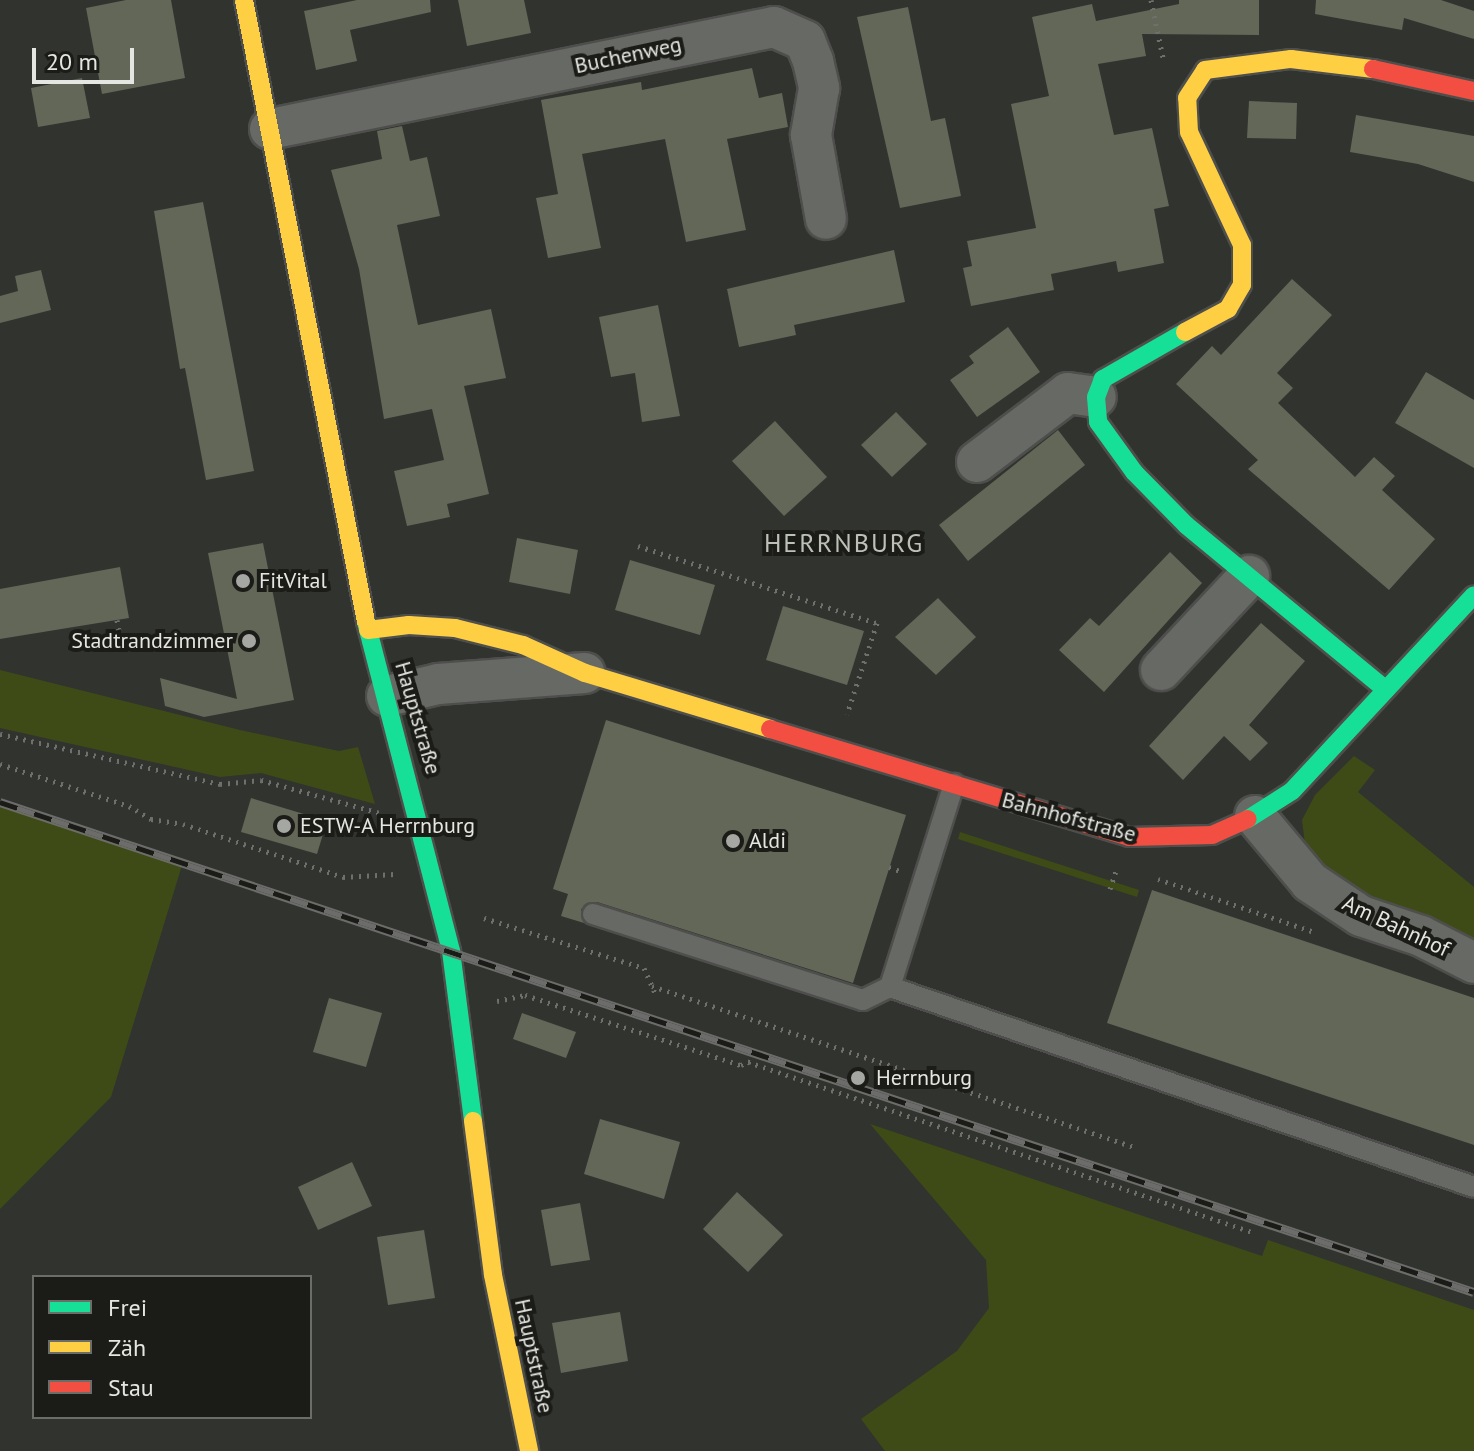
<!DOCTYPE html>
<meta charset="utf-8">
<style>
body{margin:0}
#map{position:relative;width:1474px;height:1451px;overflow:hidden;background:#31332f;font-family:"PT Sans",sans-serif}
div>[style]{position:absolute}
.green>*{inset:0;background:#3e4b17}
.building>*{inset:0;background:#626757}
.path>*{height:5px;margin-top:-2.5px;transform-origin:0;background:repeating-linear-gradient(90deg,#6f706e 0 2px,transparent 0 8px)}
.roads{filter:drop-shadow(2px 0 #4e4f4c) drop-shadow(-2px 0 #4e4f4c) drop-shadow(0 2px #4e4f4c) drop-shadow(0 -2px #4e4f4c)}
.lane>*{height:20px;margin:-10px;padding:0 10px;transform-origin:10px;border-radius:10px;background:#676965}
.street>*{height:40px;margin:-20px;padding:0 20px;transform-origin:20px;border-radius:20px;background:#676965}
.fast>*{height:18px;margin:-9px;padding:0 9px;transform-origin:9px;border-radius:9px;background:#16e098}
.slow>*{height:18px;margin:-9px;padding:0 9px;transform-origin:9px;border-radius:9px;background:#ffcf43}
.jam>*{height:18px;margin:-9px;padding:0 9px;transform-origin:9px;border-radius:9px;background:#f24e42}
.rail>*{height:9px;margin-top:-4.5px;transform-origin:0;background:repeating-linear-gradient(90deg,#1b1c18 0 18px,#6c6d6a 0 36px);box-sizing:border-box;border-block:2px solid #6c6d6a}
.dots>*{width:22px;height:22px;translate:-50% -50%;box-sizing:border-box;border:4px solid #1b1c18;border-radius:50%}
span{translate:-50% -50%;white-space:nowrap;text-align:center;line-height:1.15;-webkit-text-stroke:8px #1b1c18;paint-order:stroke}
.street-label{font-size:22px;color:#e4e6e1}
.poi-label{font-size:22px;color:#e4e6e1}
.left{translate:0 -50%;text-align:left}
.right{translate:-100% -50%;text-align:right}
.quarter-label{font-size:26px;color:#bcc0b6;letter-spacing:2px}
.legend{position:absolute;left:32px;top:1275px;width:280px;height:144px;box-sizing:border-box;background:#1b1c18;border:2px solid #6b6d68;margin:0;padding:10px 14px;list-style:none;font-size:24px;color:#e4e6e1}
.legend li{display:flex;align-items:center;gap:16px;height:40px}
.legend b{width:40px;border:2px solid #6b6d68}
.scale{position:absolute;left:32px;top:48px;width:102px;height:36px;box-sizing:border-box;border:4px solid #e4e6e1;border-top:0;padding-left:10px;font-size:24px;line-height:28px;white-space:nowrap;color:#e4e6e1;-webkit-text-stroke:6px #1b1c18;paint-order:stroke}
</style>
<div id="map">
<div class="green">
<i style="clip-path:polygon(0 670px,240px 730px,339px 751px,358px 747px,375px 804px,261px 773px,220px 777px,0 728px)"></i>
<i style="clip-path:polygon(1354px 756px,1375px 770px,1358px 792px,1474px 887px,1474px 943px,1365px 903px,1307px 860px,1302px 820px,1315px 795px)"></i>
<i style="clip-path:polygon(0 802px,183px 862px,111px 1097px,0 1209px)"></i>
<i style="clip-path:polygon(960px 832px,1139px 890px,1137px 897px,958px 839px)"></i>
<i style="clip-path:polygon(870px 1124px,1262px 1256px,1268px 1240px,1474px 1310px,1474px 1451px,885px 1451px,861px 1419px,957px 1351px,989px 1308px,986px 1260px)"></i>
</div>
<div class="building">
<i style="clip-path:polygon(126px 0,171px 0,185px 78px,102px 94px,86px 8px)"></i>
<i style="clip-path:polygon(357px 0,430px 0,431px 12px,350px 30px,357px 61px,316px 70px,304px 11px)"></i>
<i style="clip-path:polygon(458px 0,524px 0,531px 33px,467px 46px)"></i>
<i style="clip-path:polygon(1179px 0,1259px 0,1259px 35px,1142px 34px,1146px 56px,1098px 64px,1114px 135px,1152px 128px,1169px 206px,1154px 209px,1164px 263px,1118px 272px,1116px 261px,1051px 274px,1054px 290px,971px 306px,963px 268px,972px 266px,967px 241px,1036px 228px,1011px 104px,1049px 96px,1032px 17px,1092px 4px,1096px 21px,1179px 4px)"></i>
<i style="clip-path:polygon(1316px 0,1441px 0,1474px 11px,1474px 39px,1404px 18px,1402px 30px,1315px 14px)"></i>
<i style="clip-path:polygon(908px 7px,931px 121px,945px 118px,961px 196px,900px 208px,857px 17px)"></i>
<i style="clip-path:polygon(752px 68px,759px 98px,782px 93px,788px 127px,727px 139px,746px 230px,686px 242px,665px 139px,582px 154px,601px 248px,548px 258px,536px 198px,558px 194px,541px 100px,641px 82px,642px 90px)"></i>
<i style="clip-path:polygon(82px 78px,90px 118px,38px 127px,31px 88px)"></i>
<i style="clip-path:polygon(1249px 101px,1297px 103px,1296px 139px,1247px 138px)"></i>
<i style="clip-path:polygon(1356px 115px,1474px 136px,1474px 182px,1418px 164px,1350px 152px)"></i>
<i style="clip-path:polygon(402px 126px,410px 161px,427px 157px,440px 216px,397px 225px,418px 325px,491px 309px,506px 378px,464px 386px,489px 494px,447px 504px,450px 517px,407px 526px,394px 471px,444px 460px,432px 409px,384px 419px,359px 269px,331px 170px,382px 159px,377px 131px)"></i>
<i style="clip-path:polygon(203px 202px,254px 471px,206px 480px,185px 368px,180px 369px,154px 211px)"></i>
<i style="clip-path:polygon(894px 250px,905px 302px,794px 325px,796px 335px,739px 347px,727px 289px)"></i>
<i style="clip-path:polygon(41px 270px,51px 310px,0 323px,0 296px,18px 291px,15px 276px)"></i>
<i style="clip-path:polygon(1292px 279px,1332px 315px,1277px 373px,1293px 388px,1278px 403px,1355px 477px,1374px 457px,1395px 476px,1382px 490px,1435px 539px,1389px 590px,1248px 469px,1258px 460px,1176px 384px,1212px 346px,1221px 355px)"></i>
<i style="clip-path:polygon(658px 305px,680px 416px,642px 422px,635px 373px,611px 377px,599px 317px)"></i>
<i style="clip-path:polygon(1008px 327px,1040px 372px,977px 417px,950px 380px,974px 363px,969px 356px)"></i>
<i style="clip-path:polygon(1426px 372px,1474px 400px,1474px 468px,1395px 423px)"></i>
<i style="clip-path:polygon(896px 412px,927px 444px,892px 477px,861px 445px)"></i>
<i style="clip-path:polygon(775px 421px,827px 477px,784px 516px,732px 461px)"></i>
<i style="clip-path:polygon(1058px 430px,1085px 465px,968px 561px,939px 525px)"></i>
<i style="clip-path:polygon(517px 538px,578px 550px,570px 594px,509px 582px)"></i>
<i style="clip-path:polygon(263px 543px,294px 700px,204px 717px,165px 706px,160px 678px,237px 699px,208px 553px)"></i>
<i style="clip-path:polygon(1170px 552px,1202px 583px,1104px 692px,1059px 650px,1090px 618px,1099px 626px)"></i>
<i style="clip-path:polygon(630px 560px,715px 585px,700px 635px,615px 610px)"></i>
<i style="clip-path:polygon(120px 567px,129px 618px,0 639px,0 589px)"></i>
<i style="clip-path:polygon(938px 598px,976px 637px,936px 675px,895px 637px)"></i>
<i style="clip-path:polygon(783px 606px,864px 631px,847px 685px,766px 660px)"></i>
<i style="clip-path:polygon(1261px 623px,1305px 661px,1249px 725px,1268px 743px,1250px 761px,1224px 736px,1183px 780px,1149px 746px)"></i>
<i style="clip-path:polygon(606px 720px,906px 815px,853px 983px,597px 902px,581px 909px,584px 923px,561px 916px,568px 894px,553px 889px)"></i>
<i style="clip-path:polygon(251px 798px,327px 821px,317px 854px,241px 832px)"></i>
<i style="clip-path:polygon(1152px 890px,1474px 998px,1474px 1145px,1107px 1023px)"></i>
<i style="clip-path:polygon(329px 998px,382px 1013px,366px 1067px,313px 1052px)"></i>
<i style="clip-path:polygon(522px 1013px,576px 1032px,566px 1058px,513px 1039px)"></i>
<i style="clip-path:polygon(600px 1119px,680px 1142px,664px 1199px,584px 1174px)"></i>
<i style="clip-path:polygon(352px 1162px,372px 1206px,318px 1230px,298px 1187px)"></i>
<i style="clip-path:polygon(737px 1192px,783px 1235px,748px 1272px,703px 1229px)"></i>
<i style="clip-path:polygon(580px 1203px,590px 1260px,551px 1266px,541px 1210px)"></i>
<i style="clip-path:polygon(424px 1230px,435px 1298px,388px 1305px,377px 1237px)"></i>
<i style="clip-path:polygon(620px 1312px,628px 1361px,561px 1373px,552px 1323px)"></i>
</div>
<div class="path">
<i style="left:1151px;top:0;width:63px;rotate:78.2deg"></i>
<i style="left:638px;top:546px;width:251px;rotate:17.9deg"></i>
<i style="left:877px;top:623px;width:96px;rotate:108.2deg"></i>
<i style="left:117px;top:620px;width:16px;rotate:79deg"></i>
<i style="left:0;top:734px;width:226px;rotate:12.8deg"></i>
<i style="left:220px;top:784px;width:41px;rotate:-5.6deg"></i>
<i style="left:261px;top:780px;width:123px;rotate:15.5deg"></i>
<i style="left:0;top:764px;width:136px;rotate:18deg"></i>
<i style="left:129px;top:806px;width:26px;rotate:31deg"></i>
<i style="left:151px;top:819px;width:32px;rotate:9deg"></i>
<i style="left:183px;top:824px;width:169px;rotate:18.3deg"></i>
<i style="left:343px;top:877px;width:52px;rotate:-3.3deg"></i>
<i style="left:889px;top:867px;width:12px;rotate:20deg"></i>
<i style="left:1158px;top:879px;width:163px;rotate:18.7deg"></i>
<i style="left:1110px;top:889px;width:19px;rotate:-72deg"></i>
<i style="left:484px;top:918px;width:168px;rotate:17.4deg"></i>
<i style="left:644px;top:968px;width:27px;rotate:66deg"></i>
<i style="left:652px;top:986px;width:508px;rotate:18.47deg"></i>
<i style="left:497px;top:1001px;width:29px;rotate:-12deg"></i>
<i style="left:525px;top:995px;width:227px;rotate:18deg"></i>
<i style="left:741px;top:1065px;width:11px;rotate:-22deg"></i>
<i style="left:748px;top:1062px;width:535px;rotate:18.64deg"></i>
</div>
<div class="roads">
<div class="lane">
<i style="left:593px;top:914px;width:283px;rotate:17.7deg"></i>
<i style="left:863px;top:1000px;width:30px;rotate:-26deg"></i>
<i style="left:890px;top:987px;width:617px;rotate:18.9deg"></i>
<i style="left:890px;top:987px;width:213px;rotate:-72.5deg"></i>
</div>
<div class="street">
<i style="left:270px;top:129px;width:514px;rotate:-11.44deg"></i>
<i style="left:774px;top:27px;width:34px;rotate:24deg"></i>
<i style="left:805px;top:41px;width:22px;rotate:68deg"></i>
<i style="left:813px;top:61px;width:28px;rotate:77deg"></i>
<i style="left:819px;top:88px;width:48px;rotate:99.7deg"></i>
<i style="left:811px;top:135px;width:85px;rotate:79.9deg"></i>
<i style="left:977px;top:462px;width:114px;rotate:-37.2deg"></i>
<i style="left:1068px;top:393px;width:28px;rotate:8deg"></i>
<i style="left:1161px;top:670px;width:129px;rotate:-46.9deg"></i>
<i style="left:387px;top:696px;width:52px;rotate:-13.2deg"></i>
<i style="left:438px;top:684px;width:147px;rotate:-4.3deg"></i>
<i style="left:1255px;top:816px;width:86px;rotate:50.2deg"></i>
<i style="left:1310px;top:882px;width:61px;rotate:33.7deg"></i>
<i style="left:1361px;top:916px;width:63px;rotate:18.4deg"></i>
<i style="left:1421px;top:936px;width:59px;rotate:27deg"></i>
</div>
<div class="fast">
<i style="left:1185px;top:332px;width:95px;rotate:150.2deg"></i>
<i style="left:1103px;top:379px;width:19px;rotate:111deg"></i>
<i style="left:1096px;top:397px;width:25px;rotate:85deg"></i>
<i style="left:1098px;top:422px;width:62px;rotate:54.2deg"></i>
<i style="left:1134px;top:472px;width:74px;rotate:45.5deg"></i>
<i style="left:1186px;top:525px;width:259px;rotate:39.5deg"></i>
<i style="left:366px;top:622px;width:340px;rotate:75.5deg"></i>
<i style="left:451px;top:951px;width:171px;rotate:82.6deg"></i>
<i style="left:1248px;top:819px;width:52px;rotate:-32.5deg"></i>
<i style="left:1292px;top:791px;width:267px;rotate:-47.1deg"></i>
</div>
<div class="slow">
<i style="left:244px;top:0;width:634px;rotate:78.9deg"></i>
<i style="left:1185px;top:332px;width:49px;rotate:-28.1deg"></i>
<i style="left:1228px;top:309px;width:28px;rotate:-60deg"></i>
<i style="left:1242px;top:285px;width:40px;rotate:-90deg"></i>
<i style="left:1242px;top:245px;width:125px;rotate:-115.1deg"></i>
<i style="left:1189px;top:132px;width:34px;rotate:-93deg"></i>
<i style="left:1187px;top:98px;width:33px;rotate:-57deg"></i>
<i style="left:1205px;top:70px;width:87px;rotate:-7.3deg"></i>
<i style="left:1291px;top:59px;width:83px;rotate:7deg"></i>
<i style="left:368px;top:630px;width:41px;rotate:-7deg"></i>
<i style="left:409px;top:625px;width:46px;rotate:3.7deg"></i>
<i style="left:455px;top:628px;width:70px;rotate:14deg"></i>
<i style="left:523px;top:645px;width:68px;rotate:24.3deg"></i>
<i style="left:585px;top:673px;width:193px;rotate:16.8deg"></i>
<i style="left:473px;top:1121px;width:155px;rotate:82.6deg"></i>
<i style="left:493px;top:1275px;width:180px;rotate:78.4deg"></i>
</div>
<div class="jam">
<i style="left:1373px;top:69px;width:103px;rotate:12.3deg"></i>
<i style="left:770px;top:729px;width:375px;rotate:16.7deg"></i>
<i style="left:1129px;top:837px;width:83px;rotate:-1.4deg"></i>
<i style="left:1212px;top:835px;width:39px;rotate:-24deg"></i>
</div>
</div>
<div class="rail">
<i style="left:0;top:802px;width:1553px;rotate:18.39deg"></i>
</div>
<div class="dots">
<i style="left:243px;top:581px;background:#a5a7a3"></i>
<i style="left:249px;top:641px;background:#a5a7a3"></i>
<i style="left:284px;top:826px;background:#a5a7a3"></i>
<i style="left:733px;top:841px;background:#a5a7a3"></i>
<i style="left:858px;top:1078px;background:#a5a7a3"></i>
</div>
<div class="street-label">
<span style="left:628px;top:55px;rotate:-12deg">Buchenweg</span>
<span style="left:418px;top:718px;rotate:74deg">Hauptstraße</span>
<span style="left:1069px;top:817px;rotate:15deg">Bahnhofstraße</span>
<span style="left:1396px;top:926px;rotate:25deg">Am Bahnhof</span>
<span style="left:534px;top:1356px;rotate:78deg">Hauptstraße</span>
</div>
<div class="poi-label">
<span class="left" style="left:259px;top:581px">FitVital</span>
<span class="right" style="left:233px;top:641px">Stadtrandzimmer</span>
<span class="left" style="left:300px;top:826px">ESTW-A Herrnburg</span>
<span class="left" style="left:749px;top:841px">Aldi</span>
<span class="left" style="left:876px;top:1078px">Herrnburg</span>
</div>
<div class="quarter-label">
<span style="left:844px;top:543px">HERRNBURG</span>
</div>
<ul class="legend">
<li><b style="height:10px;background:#16e098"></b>Frei</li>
<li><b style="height:10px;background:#ffcf43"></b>Zäh</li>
<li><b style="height:10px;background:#f24e42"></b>Stau</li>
</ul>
<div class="scale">20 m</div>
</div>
